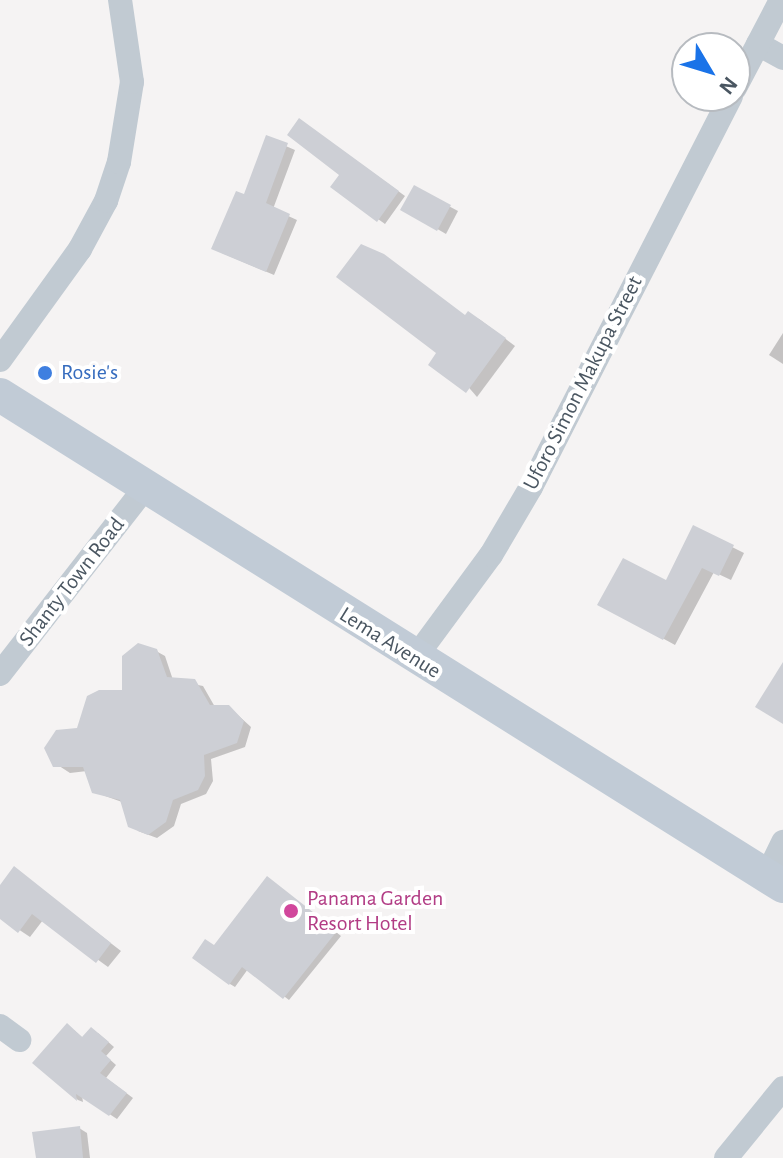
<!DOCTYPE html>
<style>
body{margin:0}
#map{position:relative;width:783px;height:1158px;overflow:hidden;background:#f5f3f3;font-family:"Alegreya Sans",sans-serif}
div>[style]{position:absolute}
.shadow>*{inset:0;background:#0003}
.building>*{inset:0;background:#cdcfd5}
.street>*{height:24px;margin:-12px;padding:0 12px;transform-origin:12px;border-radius:12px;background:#c1cad2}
.secondary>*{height:34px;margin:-17px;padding:0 17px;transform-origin:17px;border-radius:17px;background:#c1cbd6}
.dots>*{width:22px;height:22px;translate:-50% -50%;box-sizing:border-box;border:4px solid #fff;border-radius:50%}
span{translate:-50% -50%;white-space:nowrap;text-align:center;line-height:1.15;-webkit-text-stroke:8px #fff;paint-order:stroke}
.shop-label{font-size:22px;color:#366cbe}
.left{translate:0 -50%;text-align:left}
.street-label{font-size:22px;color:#4a5661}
.hotel-label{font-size:22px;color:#b23c85}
.north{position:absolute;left:671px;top:32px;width:80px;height:80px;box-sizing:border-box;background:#fff;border:2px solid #b7bbc0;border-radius:50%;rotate:128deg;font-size:22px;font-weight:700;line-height:32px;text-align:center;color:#4a5661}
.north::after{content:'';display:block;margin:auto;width:28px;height:36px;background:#1a73e8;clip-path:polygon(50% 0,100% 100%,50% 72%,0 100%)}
</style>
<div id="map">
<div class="shadow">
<i style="clip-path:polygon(307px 125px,405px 196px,385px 224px,333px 187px,341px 174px)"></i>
<i style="clip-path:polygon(267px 138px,295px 150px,273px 209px,297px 220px,274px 275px,222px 253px)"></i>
<i style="clip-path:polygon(415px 188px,458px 211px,446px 234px,403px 209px)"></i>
<i style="clip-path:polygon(466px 316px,479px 319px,515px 346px,477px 397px,439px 353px)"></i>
<i style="clip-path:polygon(783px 333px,783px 364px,769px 355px)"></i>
<i style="clip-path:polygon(694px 528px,744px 553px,731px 580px,714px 572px,675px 645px,600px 604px,667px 583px)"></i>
<i style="clip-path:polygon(156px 651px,165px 656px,173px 680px,203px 686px,215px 707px,229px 707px,251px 727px,245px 747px,211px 759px,213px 781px,206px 794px,181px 804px,174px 826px,157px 838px,138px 831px,122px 802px,94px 792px,87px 771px,70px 773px,50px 760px,124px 692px)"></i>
<i style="clip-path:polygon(15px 869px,121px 951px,108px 967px,43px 920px,30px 937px,0 917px,0 888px)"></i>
<i style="clip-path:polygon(273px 882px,341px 936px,289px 1000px,248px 969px,235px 987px,230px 984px,215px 947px)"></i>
<i style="clip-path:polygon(74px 1030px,83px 1038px,98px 1033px,114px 1047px,106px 1056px,116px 1065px,106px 1078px,133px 1098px,117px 1119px,82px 1096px,83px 1102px,78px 1100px,35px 1063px)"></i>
<i style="clip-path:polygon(79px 1128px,87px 1133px,90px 1158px,38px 1158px)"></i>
</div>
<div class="building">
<i style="clip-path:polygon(299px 118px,399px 191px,377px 222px,330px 187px,339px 175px,287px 135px)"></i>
<i style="clip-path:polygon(266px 135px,288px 143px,266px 203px,290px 214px,266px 272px,211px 249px,236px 191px,244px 194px)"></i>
<i style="clip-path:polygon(414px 185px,451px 205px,437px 231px,400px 210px)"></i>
<i style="clip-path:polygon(361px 244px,384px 254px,465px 315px,468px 311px,506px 338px,466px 393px,428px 365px,436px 353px,336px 277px)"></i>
<i style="clip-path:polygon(693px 525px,734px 545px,719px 576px,702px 568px,663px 640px,597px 605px,623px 558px,666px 580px)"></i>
<i style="clip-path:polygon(138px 643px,157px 649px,167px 677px,195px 679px,210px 705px,229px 705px,244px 721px,237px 743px,204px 755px,205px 776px,198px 790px,173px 800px,166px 822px,148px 835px,128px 827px,120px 800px,92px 793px,83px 767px,53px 767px,44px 748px,56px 730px,77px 728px,87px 696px,99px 690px,122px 690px,122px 656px)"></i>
<i style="clip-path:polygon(783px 662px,783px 724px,755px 707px)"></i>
<i style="clip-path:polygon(14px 866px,111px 943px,96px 963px,32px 914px,18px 933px,0 919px,0 885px)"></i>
<i style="clip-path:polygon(267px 876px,337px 931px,283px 999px,242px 967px,229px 985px,192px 958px,205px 939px,214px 945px)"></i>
<i style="clip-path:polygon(67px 1023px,82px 1037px,91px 1027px,109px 1042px,101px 1051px,111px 1060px,100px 1073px,127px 1093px,109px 1116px,76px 1094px,77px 1101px,32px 1063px)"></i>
<i style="clip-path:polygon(80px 1126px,83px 1158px,36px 1158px,32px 1132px)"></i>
</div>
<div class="street">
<i style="left:758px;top:44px;width:29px;rotate:29deg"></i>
<i style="left:735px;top:88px;width:99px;rotate:-62.4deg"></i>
<i style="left:0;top:360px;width:137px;rotate:-54.2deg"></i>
<i style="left:80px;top:249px;width:55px;rotate:-61.6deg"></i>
<i style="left:106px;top:201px;width:41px;rotate:-71.6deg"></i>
<i style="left:119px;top:162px;width:81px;rotate:-80.8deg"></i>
<i style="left:132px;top:82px;width:83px;rotate:-98.3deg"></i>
<i style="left:415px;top:658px;width:128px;rotate:-53.6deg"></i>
<i style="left:491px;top:555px;width:79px;rotate:-59.5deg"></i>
<i style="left:531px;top:487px;width:439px;rotate:-62.9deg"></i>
<i style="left:0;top:674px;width:234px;rotate:-52.1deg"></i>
<i style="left:767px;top:875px;width:37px;rotate:-64deg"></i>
<i style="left:0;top:1026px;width:24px;rotate:36deg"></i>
<i style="left:726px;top:1158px;width:90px;rotate:-50.8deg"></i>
</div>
<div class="secondary">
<i style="left:0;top:395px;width:924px;rotate:32.09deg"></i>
</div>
<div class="dots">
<i style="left:45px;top:373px;background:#3f7fe0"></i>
<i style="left:291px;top:911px;background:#d1479c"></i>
</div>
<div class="shop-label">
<span class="left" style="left:61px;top:373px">Rosie's</span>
</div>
<div class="street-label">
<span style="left:583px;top:383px;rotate:-63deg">Uforo Simon Makupa Street</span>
<span style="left:72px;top:582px;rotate:-52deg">Shanty Town Road</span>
<span style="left:390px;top:643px;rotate:32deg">Lema Avenue</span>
</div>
<div class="hotel-label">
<span class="left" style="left:307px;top:911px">Panama Garden<br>Resort Hotel</span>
</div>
<div class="north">N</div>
</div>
